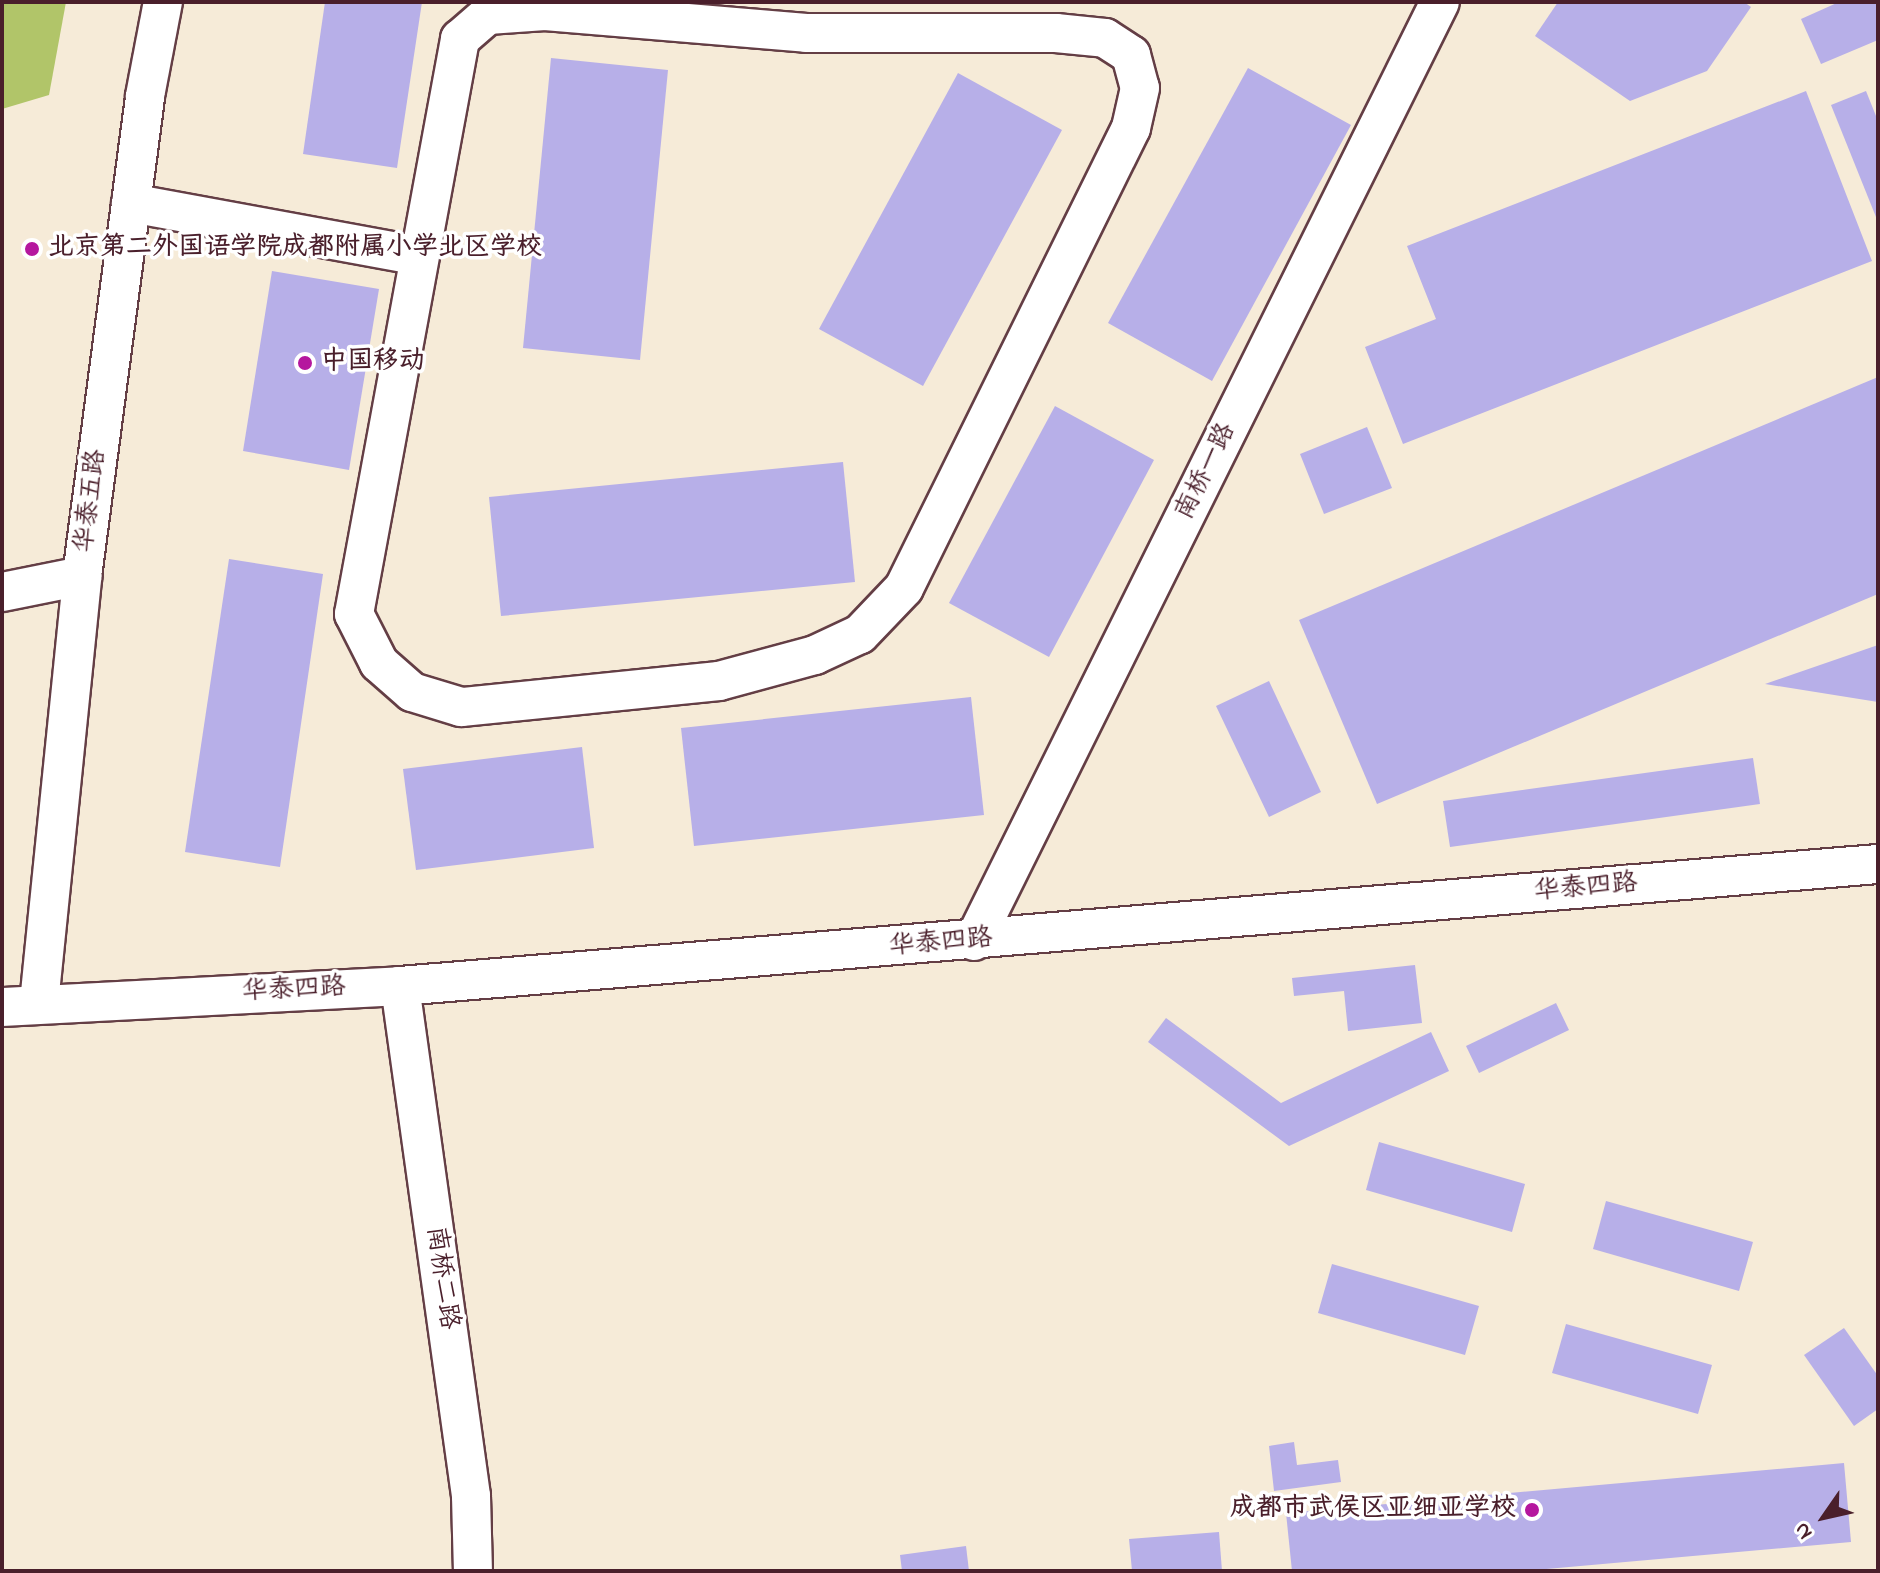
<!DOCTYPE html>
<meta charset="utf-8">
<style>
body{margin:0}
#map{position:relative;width:1880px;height:1573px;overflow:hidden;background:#f6ebd8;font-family:"Indie Flower","LXGW WenKai TC",sans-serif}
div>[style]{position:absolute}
.green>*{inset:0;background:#b1c569}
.building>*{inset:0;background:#b7afe8}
.roads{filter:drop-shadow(2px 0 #643e45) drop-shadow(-2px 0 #643e45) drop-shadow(0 2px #643e45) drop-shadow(0 -2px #643e45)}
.minor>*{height:38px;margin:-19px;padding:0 19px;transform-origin:19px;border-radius:19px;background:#fff}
.dots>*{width:22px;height:22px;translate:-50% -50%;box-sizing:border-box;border:4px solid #fff;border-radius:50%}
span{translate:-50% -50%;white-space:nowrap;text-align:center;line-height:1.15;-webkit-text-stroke:7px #fff;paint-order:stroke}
.poi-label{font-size:26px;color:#4a1f2b;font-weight:700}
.left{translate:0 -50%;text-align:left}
.right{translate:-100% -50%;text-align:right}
.street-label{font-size:26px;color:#4a1f2b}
.frame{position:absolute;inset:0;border:4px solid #4a1f2b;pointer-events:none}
.north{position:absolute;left:1784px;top:1477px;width:80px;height:80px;-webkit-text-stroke:6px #fff;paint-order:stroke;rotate:236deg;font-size:22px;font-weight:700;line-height:32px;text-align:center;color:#4a1f2b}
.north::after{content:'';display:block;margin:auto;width:28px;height:36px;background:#4a1f2b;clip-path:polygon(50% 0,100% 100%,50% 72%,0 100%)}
</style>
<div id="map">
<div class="green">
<i style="clip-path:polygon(2px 2px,66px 2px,49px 95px,2px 109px)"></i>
</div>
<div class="building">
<i style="clip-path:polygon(325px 2px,422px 2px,397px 168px,303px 154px)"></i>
<i style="clip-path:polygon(1558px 2px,1744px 2px,1751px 7px,1707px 71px,1630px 101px,1535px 36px)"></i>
<i style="clip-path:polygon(1839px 2px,1878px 2px,1878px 40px,1821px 64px,1801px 19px)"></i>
<i style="clip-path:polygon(551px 58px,668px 70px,640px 360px,523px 348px)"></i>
<i style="clip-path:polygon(1248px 68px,1351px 125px,1212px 381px,1108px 323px)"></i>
<i style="clip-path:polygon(958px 73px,1062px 130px,923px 386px,819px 329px)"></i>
<i style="clip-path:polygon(1806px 91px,1872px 261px,1403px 444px,1365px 347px,1436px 319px,1407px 246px)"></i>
<i style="clip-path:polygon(1866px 91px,1878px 121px,1878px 222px,1831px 105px)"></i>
<i style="clip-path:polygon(272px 271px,379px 289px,349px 470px,243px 451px)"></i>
<i style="clip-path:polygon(1878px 377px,1878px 594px,1377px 804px,1299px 620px)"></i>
<i style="clip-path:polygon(1055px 406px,1154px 460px,1049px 657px,949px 603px)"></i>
<i style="clip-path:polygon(1367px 427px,1392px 488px,1324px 514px,1300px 454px)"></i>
<i style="clip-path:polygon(843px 462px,855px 582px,501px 616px,489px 497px)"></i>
<i style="clip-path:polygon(229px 559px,323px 574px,280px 867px,185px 852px)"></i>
<i style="clip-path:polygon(1878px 645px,1878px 702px,1765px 684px)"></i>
<i style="clip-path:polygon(1269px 681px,1321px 792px,1269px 817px,1216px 706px)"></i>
<i style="clip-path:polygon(971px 697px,984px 815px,694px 846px,681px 728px)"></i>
<i style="clip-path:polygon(582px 747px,594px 848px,416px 870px,403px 769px)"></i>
<i style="clip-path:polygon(1753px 758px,1760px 804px,1450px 847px,1443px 801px)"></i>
<i style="clip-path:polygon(1415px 965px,1422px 1023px,1348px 1031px,1344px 991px,1294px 996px,1292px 978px)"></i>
<i style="clip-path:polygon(1556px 1003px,1569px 1030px,1479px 1073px,1466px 1046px)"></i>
<i style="clip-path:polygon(1166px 1018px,1281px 1103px,1431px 1032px,1449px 1071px,1289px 1146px,1148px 1042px)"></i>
<i style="clip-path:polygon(1379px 1142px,1525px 1184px,1512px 1232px,1366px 1190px)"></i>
<i style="clip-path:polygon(1606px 1201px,1753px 1242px,1739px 1291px,1593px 1249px)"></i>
<i style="clip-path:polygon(1332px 1264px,1479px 1306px,1465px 1355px,1318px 1313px)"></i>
<i style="clip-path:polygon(1566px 1324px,1712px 1365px,1698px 1414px,1552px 1373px)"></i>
<i style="clip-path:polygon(1844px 1328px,1878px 1376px,1878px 1409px,1854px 1426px,1804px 1355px)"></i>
<i style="clip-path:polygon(1294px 1442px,1297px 1465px,1338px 1460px,1341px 1482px,1274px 1491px,1269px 1446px)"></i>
<i style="clip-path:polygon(1844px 1463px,1851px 1542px,1523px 1571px,1292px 1571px,1286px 1513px)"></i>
<i style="clip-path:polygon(1219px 1532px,1222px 1571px,1132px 1571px,1129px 1539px)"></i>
<i style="clip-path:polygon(966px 1546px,969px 1571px,902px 1571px,900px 1555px)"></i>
</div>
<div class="roads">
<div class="minor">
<i style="left:545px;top:11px;width:262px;rotate:4.8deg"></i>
<i style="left:806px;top:33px;width:250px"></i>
<i style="left:1056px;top:33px;width:49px;rotate:5.8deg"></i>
<i style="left:1105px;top:38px;width:31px;rotate:33deg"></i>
<i style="left:1131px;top:55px;width:34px;rotate:75deg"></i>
<i style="left:1140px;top:88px;width:41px;rotate:102.7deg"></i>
<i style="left:1131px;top:128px;width:513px;rotate:116.27deg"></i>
<i style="left:904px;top:588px;width:64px;rotate:133.7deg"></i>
<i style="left:860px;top:634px;width:50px;rotate:155deg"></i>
<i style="left:815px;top:655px;width:99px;rotate:164.8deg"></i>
<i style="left:719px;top:681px;width:259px;rotate:174.2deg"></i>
<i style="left:461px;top:707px;width:51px;rotate:-163deg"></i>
<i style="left:412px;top:692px;width:44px;rotate:-138.7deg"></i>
<i style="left:379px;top:663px;width:55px;rotate:-117deg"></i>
<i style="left:354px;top:614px;width:585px;rotate:-79.55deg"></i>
<i style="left:460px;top:39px;width:37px;rotate:-41deg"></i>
<i style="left:488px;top:15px;width:57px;rotate:-4deg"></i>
<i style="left:131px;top:203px;width:293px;rotate:10.4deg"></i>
<i style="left:2px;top:592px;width:82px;rotate:-11.3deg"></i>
<i style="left:974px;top:941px;width:1048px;rotate:-63.61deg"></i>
<i style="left:400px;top:986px;width:515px;rotate:82.07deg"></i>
<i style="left:471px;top:1496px;width:75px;rotate:88.5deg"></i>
<i style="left:39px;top:1003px;width:429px;rotate:-84.2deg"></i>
<i style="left:82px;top:576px;width:484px;rotate:-82.5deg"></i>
<i style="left:145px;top:96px;width:96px;rotate:-79.2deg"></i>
<i style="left:2px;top:1007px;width:399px;rotate:-3deg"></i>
<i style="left:400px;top:986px;width:1483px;rotate:-4.72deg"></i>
</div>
</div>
<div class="dots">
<i style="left:32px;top:249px;background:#b5179e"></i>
<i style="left:305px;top:363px;background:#b5179e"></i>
<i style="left:1532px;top:1510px;background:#b5179e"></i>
</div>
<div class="poi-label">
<span class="left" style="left:48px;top:249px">北京第二外国语学院成都附属小学北区学校</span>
<span class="left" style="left:321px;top:363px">中国移动</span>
<span class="right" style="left:1516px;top:1510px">成都市武侯区亚细亚学校</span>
</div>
<div class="street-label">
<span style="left:1207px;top:472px;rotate:-64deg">南桥一路</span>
<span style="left:92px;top:501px;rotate:-83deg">华泰五路</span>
<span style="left:1586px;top:889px;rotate:-5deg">华泰四路</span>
<span style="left:941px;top:944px;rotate:-5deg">华泰四路</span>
<span style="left:294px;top:991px;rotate:-3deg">华泰四路</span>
<span style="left:441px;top:1278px;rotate:82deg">南桥二路</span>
</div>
<div class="frame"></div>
<div class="north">N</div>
</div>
